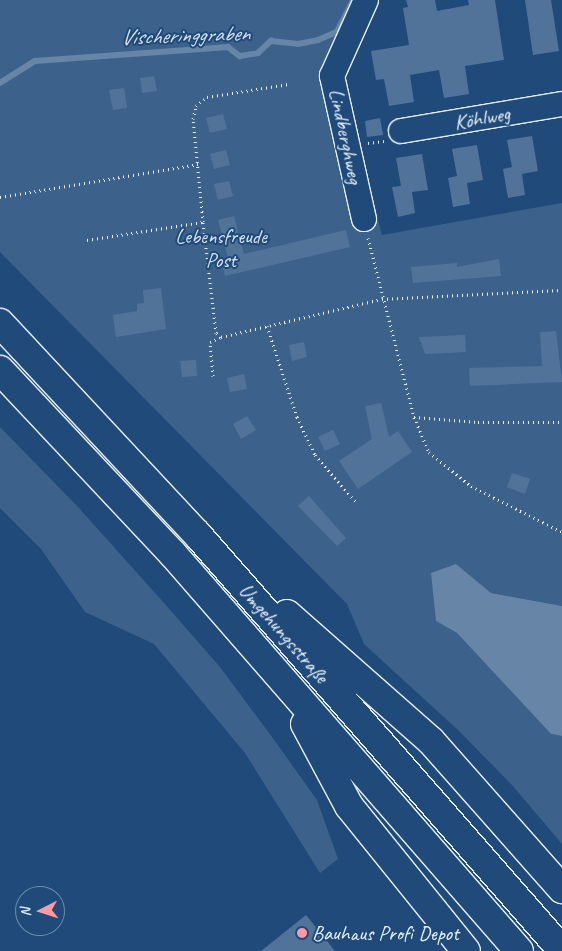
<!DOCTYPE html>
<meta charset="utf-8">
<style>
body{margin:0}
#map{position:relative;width:562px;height:951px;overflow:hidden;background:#1f4a7a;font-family:Caveat,sans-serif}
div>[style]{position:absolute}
.green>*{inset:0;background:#3c628c}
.water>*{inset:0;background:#6685a7}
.stream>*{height:5.5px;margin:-2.75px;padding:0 2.75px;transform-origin:2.75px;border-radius:2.75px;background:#6685a7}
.building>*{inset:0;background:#517399}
.path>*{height:3px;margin-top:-1.5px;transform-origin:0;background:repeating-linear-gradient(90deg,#e8f1f8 0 1px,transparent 0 5px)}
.roads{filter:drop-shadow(1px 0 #e8f1f8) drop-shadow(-1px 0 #e8f1f8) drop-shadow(0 1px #e8f1f8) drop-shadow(0 -1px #e8f1f8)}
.minor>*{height:24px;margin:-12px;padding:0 12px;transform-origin:12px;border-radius:12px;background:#1f4a7a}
.highway>*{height:28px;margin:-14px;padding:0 14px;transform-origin:14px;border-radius:14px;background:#1f4a7a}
.dots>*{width:14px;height:14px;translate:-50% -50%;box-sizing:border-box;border:2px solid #1f4a7a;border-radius:50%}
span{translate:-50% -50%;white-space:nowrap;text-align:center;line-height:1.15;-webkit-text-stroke:4px #1f4a7a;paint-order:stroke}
.street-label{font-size:21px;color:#e8f1f8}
.park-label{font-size:21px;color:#d7e3ed}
.poi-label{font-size:21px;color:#e8f1f8}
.left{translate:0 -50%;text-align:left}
.water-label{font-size:22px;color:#d4e1ec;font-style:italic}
.north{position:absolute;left:15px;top:886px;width:50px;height:50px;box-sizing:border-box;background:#1f4a7a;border:1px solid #6f8dac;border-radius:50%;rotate:265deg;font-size:14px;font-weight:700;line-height:20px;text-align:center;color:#e8f1f8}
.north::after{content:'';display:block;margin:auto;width:18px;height:22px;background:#ff9aa2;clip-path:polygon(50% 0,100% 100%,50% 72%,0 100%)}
</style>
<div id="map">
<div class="green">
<i style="clip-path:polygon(0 0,360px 0,334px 66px,344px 91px,382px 235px,562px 203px,562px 606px,491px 593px,456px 565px,436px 621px,457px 633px,551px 734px,562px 736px,562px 844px,512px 785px,459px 731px,364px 644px,347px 604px,0 252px)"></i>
<i style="clip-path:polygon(0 427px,78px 507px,164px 603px,220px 667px,272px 737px,317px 800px,338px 859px,320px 873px,245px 753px,154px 644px,85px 612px,41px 549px,0 508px)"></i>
</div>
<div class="water">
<i style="clip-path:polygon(456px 564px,491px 593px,562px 606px,562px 736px,551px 734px,457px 633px,436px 621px,431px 573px)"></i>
</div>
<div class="stream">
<i style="left:0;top:83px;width:41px;rotate:-32.2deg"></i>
<i style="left:35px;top:61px;width:194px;rotate:-4.1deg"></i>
<i style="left:228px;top:47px;width:15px;rotate:37deg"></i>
<i style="left:240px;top:56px;width:18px;rotate:-9deg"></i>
<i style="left:258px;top:53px;width:18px;rotate:-43deg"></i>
<i style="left:271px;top:41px;width:27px;rotate:6deg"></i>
<i style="left:298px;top:44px;width:20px;rotate:-11deg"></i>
<i style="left:318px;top:40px;width:21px;rotate:-23deg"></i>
<i style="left:337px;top:32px;width:36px;rotate:-63deg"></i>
</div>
<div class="building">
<i style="clip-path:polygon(406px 0,435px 0,437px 11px,469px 5px,468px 0,495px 0,504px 60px,465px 66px,469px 94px,444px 98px,439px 70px,410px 75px,414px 102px,389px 106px,384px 79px,376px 80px,371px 51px,409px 45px,403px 8px,408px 7px)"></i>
<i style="clip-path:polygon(525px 0,551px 0,559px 51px,533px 55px)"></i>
<i style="clip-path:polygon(154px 76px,157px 91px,142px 93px,140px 78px)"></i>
<i style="clip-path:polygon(124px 88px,127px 108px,113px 110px,109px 90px)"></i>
<i style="clip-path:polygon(223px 114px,227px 129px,210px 133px,206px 118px)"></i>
<i style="clip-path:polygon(380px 118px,383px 135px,367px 137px,365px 121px)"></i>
<i style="clip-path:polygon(532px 136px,538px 171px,522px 174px,525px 195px,508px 198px,503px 169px,512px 167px,507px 140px)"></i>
<i style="clip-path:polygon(477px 145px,483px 180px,467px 183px,470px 204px,453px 207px,448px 178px,457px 176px,452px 149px)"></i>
<i style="clip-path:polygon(226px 150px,230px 165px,214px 169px,210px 154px)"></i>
<i style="clip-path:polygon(422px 154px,428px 190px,412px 192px,415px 213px,398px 217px,392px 187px,401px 186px,396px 158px)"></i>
<i style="clip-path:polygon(229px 181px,233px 196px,218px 200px,214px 184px)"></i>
<i style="clip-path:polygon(234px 216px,244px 254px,346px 230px,350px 247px,225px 276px,221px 260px,228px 258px,218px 220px)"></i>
<i style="clip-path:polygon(499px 259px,501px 276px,413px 283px,411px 267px,457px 263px,457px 267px)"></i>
<i style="clip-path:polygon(161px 288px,166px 329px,116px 337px,113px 315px,137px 311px,137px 304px,144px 303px,143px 290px)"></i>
<i style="clip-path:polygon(556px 331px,562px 382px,470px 386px,469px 368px,542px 366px,540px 332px)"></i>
<i style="clip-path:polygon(465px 335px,466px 352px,425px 354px,419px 337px)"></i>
<i style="clip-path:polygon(304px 342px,307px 357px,292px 361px,289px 345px)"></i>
<i style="clip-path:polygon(196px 360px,197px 376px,182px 377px,180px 361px)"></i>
<i style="clip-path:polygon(244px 374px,247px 389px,230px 392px,227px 378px)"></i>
<i style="clip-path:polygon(381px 403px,389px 437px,398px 431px,412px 452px,358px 489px,339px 461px,372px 439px,365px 406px)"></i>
<i style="clip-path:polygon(247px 416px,256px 430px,241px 439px,233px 424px)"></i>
<i style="clip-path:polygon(333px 430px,340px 444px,325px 451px,318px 437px)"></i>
<i style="clip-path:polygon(512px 473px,530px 479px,525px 494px,507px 487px)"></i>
<i style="clip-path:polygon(309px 496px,346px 538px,337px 546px,298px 506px)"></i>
<i style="clip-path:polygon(306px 915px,335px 951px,261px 951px)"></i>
</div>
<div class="path">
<i style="left:368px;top:143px;width:16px;rotate:-7deg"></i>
<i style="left:0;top:197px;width:202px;rotate:-9.4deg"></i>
<i style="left:368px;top:238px;width:185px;rotate:75.6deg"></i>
<i style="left:414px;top:417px;width:38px;rotate:67deg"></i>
<i style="left:429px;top:452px;width:54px;rotate:39deg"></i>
<i style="left:471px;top:486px;width:102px;rotate:26.8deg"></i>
<i style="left:87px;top:240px;width:117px;rotate:-8.8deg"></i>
<i style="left:267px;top:326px;width:96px;rotate:71.8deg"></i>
<i style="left:297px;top:417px;width:42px;rotate:64.7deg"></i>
<i style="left:315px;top:455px;width:62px;rotate:48.9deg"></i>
<i style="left:221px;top:337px;width:165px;rotate:-13.3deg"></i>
<i style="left:382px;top:299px;width:180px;rotate:-2.9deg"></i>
<i style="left:213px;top:376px;width:34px;rotate:-95deg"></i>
<i style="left:210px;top:342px;width:12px;rotate:-24deg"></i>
<i style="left:221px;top:337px;width:6px;rotate:-141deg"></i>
<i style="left:216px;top:333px;width:112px;rotate:-96.7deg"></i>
<i style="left:203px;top:222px;width:103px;rotate:-95.5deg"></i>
<i style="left:193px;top:119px;width:13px;rotate:-77deg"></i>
<i style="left:196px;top:106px;width:14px;rotate:-39deg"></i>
<i style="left:207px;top:97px;width:83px;rotate:-9deg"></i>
<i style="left:414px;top:417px;width:64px;rotate:4.5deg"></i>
<i style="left:478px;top:422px;width:84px"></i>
</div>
<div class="roads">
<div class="minor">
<i style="left:401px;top:131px;width:163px;rotate:-9.5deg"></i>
<i style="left:364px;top:219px;width:147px;rotate:-102.6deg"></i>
<i style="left:332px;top:76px;width:83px;rotate:-65.9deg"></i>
</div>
<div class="highway">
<i style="left:0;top:323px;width:289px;rotate:47deg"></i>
<i style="left:197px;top:534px;width:553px;rotate:48.74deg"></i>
<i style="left:0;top:370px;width:251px;rotate:46.8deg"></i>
<i style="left:172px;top:553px;width:528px;rotate:48.92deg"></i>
<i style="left:287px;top:614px;width:192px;rotate:41.4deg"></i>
<i style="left:431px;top:741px;width:198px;rotate:48.5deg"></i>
<i style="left:305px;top:724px;width:93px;rotate:61.8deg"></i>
<i style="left:349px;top:806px;width:186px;rotate:51.1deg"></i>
</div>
</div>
<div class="dots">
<i style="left:302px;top:933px;background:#ff9aa2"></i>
</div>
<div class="street-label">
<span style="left:482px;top:118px;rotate:-10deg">Köhlweg</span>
<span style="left:346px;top:136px;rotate:78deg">Lindberghweg</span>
<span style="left:284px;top:633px;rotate:49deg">Umgehungsstraße</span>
</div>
<div class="park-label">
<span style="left:221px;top:248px">Lebensfreude<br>Post</span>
</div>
<div class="poi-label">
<span class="left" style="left:312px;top:933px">Bauhaus Profi Depot</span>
</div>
<div class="water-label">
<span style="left:185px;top:36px;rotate:-2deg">Vischeringgraben</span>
</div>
<div class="north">N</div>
</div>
